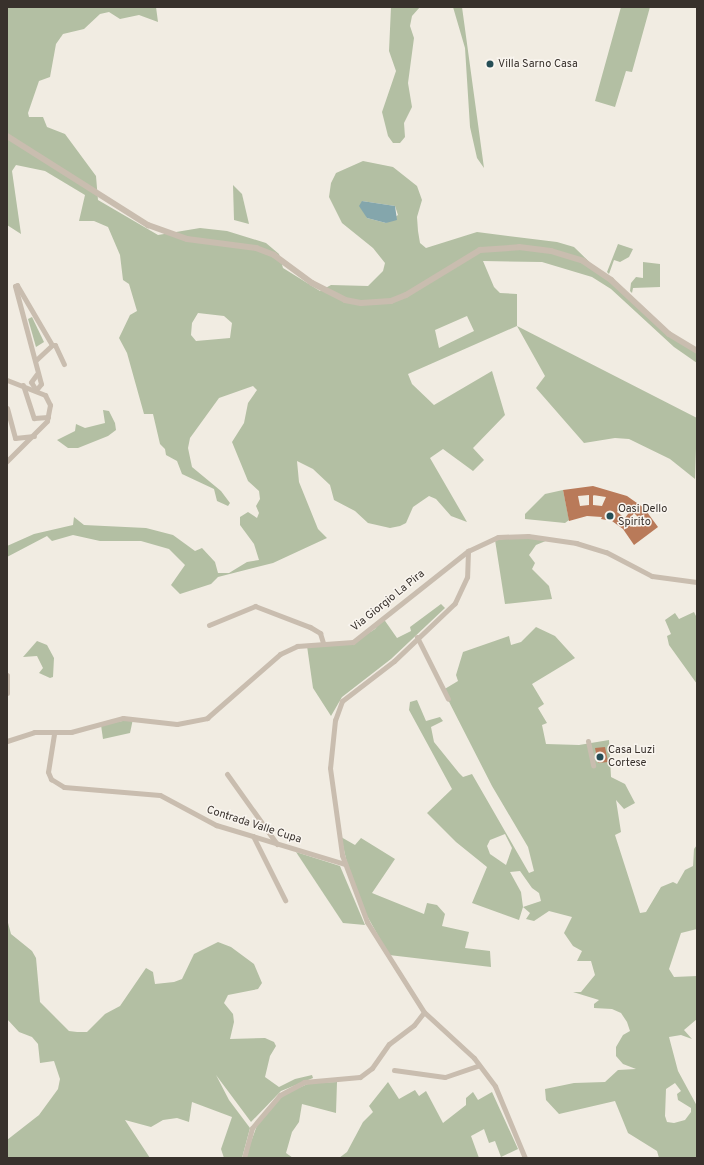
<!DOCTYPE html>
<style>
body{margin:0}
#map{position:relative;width:704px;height:1165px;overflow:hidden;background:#f1ece2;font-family:Overpass,sans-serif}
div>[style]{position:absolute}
.green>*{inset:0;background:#b3bfa3}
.water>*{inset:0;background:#84a6ac}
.building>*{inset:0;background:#b97a59}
.minor>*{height:5px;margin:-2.5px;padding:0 2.5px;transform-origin:2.5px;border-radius:2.5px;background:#c9bdaf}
.tertiary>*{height:6px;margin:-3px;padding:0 3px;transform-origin:3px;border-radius:3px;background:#c9bdaf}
.dots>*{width:11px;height:11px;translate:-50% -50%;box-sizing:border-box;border:2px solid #f9f5ef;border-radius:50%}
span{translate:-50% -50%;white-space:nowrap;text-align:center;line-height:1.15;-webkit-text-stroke:3px #f9f5ef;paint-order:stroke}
.poi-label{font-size:11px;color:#38312c}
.left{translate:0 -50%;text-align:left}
.street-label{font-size:11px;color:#38312c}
.frame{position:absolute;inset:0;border:8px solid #38312c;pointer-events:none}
</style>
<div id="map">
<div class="green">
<i style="clip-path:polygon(evenodd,7px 7px,156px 7px,158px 22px,139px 15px,120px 19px,109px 12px,100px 14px,84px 29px,63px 34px,56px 44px,50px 77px,39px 81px,28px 113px,29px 117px,43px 117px,47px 127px,65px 134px,96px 176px,98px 200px,158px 235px,200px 228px,227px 231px,266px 243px,279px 254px,283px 268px,320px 291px,331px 285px,368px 286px,383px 271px,385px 263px,373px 248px,342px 223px,329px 197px,331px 183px,336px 173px,363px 161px,393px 167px,417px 186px,422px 200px,417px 217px,418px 231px,420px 243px,426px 248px,477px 232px,557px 242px,574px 247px,611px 283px,697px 354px,697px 363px,674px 347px,611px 289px,592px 277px,542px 262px,483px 261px,494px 287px,500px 293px,517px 294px,517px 326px,697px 418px,695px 479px,670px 459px,629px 439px,615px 438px,584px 443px,536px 388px,545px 376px,517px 326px,408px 374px,412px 384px,434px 405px,492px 371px,505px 415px,473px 448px,484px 460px,473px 471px,443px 449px,430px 458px,467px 522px,451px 516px,436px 499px,429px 496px,413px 507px,406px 523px,400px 526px,390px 528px,368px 523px,355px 511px,334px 500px,330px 485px,313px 469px,297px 461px,299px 482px,318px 529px,327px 538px,273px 563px,218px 577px,211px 584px,180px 594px,171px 585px,185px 565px,169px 549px,141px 541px,100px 541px,73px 535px,52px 541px,47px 536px,7px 557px,7px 546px,34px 534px,73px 525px,74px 517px,84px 525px,146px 528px,173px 535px,195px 551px,202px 548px,215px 562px,218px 573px,229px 573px,247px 562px,259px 560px,254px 544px,240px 525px,240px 517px,248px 512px,257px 518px,259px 513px,256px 506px,260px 499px,259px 491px,248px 481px,232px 442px,244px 423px,248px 403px,257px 390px,253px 386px,219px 398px,190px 438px,188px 448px,192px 467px,221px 491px,230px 503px,228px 506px,217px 501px,214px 489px,182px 474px,177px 461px,166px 455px,165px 449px,160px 444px,153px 414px,144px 414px,127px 353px,119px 338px,130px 315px,137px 311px,129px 284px,123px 280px,120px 255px,108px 227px,94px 221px,79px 221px,85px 195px,45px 171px,16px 165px,12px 171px,21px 234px,7px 225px,7px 7px,362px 201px,395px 206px,398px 215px,386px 223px,367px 218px,362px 201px,7px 7px,198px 313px,224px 316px,232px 323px,230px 338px,196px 341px,191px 335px,192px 323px,198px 313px,7px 7px,467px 316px,474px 331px,439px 348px,435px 330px,467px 316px)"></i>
<i style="clip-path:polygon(391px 7px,420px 7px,412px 16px,410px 26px,414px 38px,408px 83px,412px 107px,404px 123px,405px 137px,400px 143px,393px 143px,388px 136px,382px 112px,396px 71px,389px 51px)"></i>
<i style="clip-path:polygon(453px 7px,462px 7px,484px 168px,477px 158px,470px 127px,465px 48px)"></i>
<i style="clip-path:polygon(621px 7px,650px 7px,632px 72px,626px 71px,615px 107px,595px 101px)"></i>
<i style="clip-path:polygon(233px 185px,242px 194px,249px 224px,234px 220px)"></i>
<i style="clip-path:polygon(618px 244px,633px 249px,629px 257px,620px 262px,614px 260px,609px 274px,607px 272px)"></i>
<i style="clip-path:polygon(643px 262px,660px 264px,660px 287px,633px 288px,632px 293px,630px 291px,631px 283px,636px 277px,643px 278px)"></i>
<i style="clip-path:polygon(32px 317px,44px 342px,36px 347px,28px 319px)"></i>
<i style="clip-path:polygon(103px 410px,109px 411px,115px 423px,116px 430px,108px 436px,78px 448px,68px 448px,57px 440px,75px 431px,76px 424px,85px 428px,105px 423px)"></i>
<i style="clip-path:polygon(563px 490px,569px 520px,565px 523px,525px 519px,525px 514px,545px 494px)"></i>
<i style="clip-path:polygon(520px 537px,548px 540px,536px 545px,529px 555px,535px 563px,532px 569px,549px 586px,552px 599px,505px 604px,495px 540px)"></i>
<i style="clip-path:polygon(441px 604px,445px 608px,391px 659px,342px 697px,331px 716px,313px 688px,307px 646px,353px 643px,375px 629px,383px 618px,397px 638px,411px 631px,410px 627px)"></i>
<i style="clip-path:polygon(694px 612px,697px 618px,697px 684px,669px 645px,667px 636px,671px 634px,665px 620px,675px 613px,679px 619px)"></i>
<i style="clip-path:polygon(evenodd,536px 627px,555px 636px,575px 658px,532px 684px,544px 704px,538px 708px,547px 723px,542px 725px,546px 744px,579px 745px,609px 740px,611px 777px,625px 784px,635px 803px,624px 809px,616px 800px,621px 832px,615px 835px,640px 913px,646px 912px,661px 887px,673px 882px,677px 884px,685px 870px,693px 866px,694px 849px,697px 845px,697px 929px,681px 933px,669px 969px,674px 977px,697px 976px,697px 1019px,684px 1030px,692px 1039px,681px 1035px,669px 1037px,678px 1071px,697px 1106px,697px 1158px,659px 1158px,657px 1151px,628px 1133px,615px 1101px,559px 1114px,546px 1100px,545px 1089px,574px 1083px,605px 1082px,618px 1070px,636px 1069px,623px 1064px,616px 1056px,616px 1047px,623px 1035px,630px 1031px,627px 1022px,621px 1013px,612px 1009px,594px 1008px,594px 1004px,599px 1000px,573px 992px,581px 992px,595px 975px,591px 961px,577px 961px,582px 951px,573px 946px,564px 933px,572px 917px,549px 911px,534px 921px,526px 919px,530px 913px,523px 907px,519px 920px,472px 903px,487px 867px,456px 842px,427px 813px,452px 789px,409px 710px,410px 702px,417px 700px,426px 721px,440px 717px,443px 721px,431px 727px,434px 742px,459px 773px,463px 777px,472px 774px,529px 873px,534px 871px,528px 847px,492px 786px,443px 690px,458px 681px,456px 675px,463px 652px,509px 636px,511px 645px,521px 642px,536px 627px,505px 834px,512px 848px,506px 865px,490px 854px,487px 846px,490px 840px,505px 834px,536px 627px,520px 871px,532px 888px,539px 893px,541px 901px,523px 907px,521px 892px,510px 872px,520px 871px,536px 627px,675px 1083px,681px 1091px,677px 1094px,678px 1100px,691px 1108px,691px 1112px,685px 1120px,674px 1123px,667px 1122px,665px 1116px,666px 1089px,675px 1083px)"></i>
<i style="clip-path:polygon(37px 641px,47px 645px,54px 658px,53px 677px,50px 678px,39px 673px,43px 668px,37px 656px,23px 657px)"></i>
<i style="clip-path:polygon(133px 719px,130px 733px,103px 739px,101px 725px)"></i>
<i style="clip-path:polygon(341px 837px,355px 845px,361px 838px,395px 859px,372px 893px,424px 914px,427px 903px,437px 905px,445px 914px,442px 926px,469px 932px,465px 948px,490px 951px,491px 967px,389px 955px,366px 914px,347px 863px)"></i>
<i style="clip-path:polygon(296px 852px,340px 866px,365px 925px,343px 923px)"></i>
<i style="clip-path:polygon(7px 919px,11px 934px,32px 951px,36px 958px,40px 1002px,69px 1031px,77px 1032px,87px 1032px,105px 1014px,120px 1006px,146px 968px,153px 972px,155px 984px,174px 982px,182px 979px,194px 954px,218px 942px,231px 947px,254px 964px,262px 983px,258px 989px,228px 995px,224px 1003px,233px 1014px,234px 1022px,230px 1039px,265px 1038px,274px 1042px,276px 1046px,270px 1056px,265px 1077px,279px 1087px,295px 1079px,312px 1075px,313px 1078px,281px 1091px,251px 1122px,216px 1075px,229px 1100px,250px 1128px,242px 1158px,224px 1158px,221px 1149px,232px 1117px,192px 1102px,189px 1122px,177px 1118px,163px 1120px,151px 1127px,125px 1120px,150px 1158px,7px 1158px,7px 1140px,39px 1115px,58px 1089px,60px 1079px,54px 1061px,40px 1063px,38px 1044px,32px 1037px,19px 1032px,7px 1019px)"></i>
<i style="clip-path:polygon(337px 1082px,336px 1113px,302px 1104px,299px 1122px,292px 1132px,286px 1153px,293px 1158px,245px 1158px,259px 1120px,282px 1095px,310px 1083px)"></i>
<i style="clip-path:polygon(388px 1082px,399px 1099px,415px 1090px,419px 1096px,426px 1091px,443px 1123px,466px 1105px,466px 1098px,473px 1092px,478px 1100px,492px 1092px,518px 1149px,501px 1157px,495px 1141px,489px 1143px,484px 1129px,471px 1136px,479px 1158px,339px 1158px,347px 1152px,363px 1122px,373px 1112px,369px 1106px)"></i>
</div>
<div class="water">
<i style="clip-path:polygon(362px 201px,395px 206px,397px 220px,386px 223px,367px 218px,359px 206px)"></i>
</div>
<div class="building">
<i style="clip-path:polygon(evenodd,593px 486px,627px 496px,644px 508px,658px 527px,634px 545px,623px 529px,612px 521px,601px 519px,602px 517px,587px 516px,569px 521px,563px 490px,593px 486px,589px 495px,589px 505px,580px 506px,578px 496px,589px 495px,593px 486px,593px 495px,606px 497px,602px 506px,593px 505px,593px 495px,593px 486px,621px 504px,631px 510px,625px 518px,617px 512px,621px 504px,593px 486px,634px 513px,642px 521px,635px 527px,629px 520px,634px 513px)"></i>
<i style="clip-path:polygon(605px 747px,608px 762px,598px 763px,595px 748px)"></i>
</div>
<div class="minor">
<i style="left:52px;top:345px;width:3px"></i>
<i style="left:55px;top:345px;width:21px;rotate:65deg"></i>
<i style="left:36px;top:360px;width:22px;rotate:-43deg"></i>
<i style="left:52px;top:345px;width:69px;rotate:-120.3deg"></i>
<i style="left:17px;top:285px;width:2px;rotate:153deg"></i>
<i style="left:15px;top:286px;width:101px;rotate:75.1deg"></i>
<i style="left:41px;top:384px;width:8px;rotate:130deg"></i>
<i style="left:36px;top:390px;width:9px;rotate:-122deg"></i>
<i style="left:31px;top:382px;width:9px;rotate:-54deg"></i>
<i style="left:7px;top:380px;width:41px;rotate:21.5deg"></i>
<i style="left:45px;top:395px;width:11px;rotate:63deg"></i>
<i style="left:50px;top:405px;width:16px;rotate:101deg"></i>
<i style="left:47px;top:421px;width:57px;rotate:135deg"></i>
<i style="left:23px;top:385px;width:35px;rotate:72deg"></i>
<i style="left:34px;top:418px;width:14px;rotate:-4deg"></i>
<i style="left:7px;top:408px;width:31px;rotate:75deg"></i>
<i style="left:15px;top:438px;width:19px;rotate:-6deg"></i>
<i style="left:468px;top:551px;width:26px;rotate:92deg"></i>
<i style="left:467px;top:577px;width:29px;rotate:115deg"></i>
<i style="left:455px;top:603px;width:84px;rotate:136.4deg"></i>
<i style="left:394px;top:661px;width:66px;rotate:142.4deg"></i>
<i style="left:342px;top:701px;width:20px;rotate:110deg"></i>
<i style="left:335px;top:720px;width:48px;rotate:95.9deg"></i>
<i style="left:330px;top:768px;width:88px;rotate:82.1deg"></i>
<i style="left:342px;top:855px;width:72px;rotate:69.5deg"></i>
<i style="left:367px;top:922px;width:107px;rotate:57.7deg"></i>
<i style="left:424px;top:1012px;width:68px;rotate:42.6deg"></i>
<i style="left:474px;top:1058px;width:35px;rotate:53deg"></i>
<i style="left:495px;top:1086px;width:78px;rotate:67.4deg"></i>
<i style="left:209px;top:625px;width:50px;rotate:-22.4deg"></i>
<i style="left:255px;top:606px;width:59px;rotate:20.9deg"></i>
<i style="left:310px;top:627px;width:12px;rotate:31deg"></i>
<i style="left:320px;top:633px;width:10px;rotate:73deg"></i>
<i style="left:417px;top:637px;width:69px;rotate:63.4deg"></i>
<i style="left:7px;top:675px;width:18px;rotate:90deg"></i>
<i style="left:54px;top:734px;width:38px;rotate:99deg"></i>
<i style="left:48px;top:772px;width:8px;rotate:67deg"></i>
<i style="left:51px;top:779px;width:15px;rotate:32deg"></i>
<i style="left:64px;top:787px;width:96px;rotate:4.8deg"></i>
<i style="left:160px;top:795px;width:64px;rotate:28.2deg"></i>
<i style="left:216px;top:825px;width:135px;rotate:16.8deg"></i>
<i style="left:7px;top:741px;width:28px;rotate:-18deg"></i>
<i style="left:34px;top:732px;width:37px"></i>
<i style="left:71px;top:732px;width:54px;rotate:-15.1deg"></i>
<i style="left:123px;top:718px;width:54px;rotate:6.3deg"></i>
<i style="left:177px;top:724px;width:31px;rotate:-11deg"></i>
<i style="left:207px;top:718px;width:97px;rotate:-41.2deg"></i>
<i style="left:280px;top:654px;width:19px;rotate:-25deg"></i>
<i style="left:297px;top:646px;width:56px;rotate:-4.1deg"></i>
<i style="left:353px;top:642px;width:147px;rotate:-38.4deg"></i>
<i style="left:468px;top:551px;width:33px;rotate:-25deg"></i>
<i style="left:498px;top:537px;width:30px;rotate:-2deg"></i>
<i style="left:528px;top:536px;width:49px;rotate:8.3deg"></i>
<i style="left:576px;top:543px;width:31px;rotate:17deg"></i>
<i style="left:606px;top:552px;width:52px;rotate:27.6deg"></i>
<i style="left:652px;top:576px;width:45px;rotate:7.6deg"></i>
<i style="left:588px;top:741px;width:25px;rotate:78deg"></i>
<i style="left:227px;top:774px;width:86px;rotate:54.5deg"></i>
<i style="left:253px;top:836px;width:72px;rotate:63.4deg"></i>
<i style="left:394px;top:1070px;width:51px;rotate:7.8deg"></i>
<i style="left:445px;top:1077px;width:36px;rotate:-19deg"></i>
<i style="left:244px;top:1158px;width:31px;rotate:-75deg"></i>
<i style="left:252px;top:1128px;width:43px;rotate:-49.7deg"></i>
<i style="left:280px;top:1095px;width:27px;rotate:-28deg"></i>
<i style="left:304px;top:1082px;width:56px;rotate:-5.1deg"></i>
<i style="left:360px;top:1077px;width:15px;rotate:-37deg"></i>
<i style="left:372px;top:1068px;width:29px;rotate:-55deg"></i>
<i style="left:389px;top:1044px;width:31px;rotate:-37deg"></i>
<i style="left:414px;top:1025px;width:16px;rotate:-52deg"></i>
</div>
<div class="tertiary">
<i style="left:7px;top:136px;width:167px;rotate:32.3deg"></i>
<i style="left:148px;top:225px;width:41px;rotate:19.7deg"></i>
<i style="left:187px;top:239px;width:70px;rotate:7.4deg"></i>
<i style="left:256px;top:248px;width:19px;rotate:21deg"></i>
<i style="left:274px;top:255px;width:47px;rotate:36.4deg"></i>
<i style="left:312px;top:283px;width:37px;rotate:27deg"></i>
<i style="left:345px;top:300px;width:16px;rotate:11deg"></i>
<i style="left:361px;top:303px;width:30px;rotate:-4deg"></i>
<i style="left:391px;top:301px;width:16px;rotate:-22deg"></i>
<i style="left:406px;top:295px;width:87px;rotate:-31.3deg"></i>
<i style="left:480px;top:250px;width:39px;rotate:-4deg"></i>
<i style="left:519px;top:247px;width:32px;rotate:7deg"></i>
<i style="left:551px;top:251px;width:34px;rotate:17deg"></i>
<i style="left:583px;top:261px;width:34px;rotate:34deg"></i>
<i style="left:611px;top:280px;width:79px;rotate:43deg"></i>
<i style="left:669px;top:334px;width:33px;rotate:31deg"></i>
</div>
<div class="dots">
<i style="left:490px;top:64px;background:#264e56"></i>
<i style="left:610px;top:516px;background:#264e56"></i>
<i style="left:600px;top:757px;background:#264e56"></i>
</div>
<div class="poi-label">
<span class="left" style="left:498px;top:64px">Villa Sarno Casa</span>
<span class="left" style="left:618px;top:516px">Oasi Dello<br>Spirito</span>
<span class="left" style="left:608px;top:757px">Casa Luzi<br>Cortese</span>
</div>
<div class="street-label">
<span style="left:388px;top:601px;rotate:-39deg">Via Giorgio La Pira</span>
<span style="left:254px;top:825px;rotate:18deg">Contrada Valle Cupa</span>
</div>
<div class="frame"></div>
</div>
